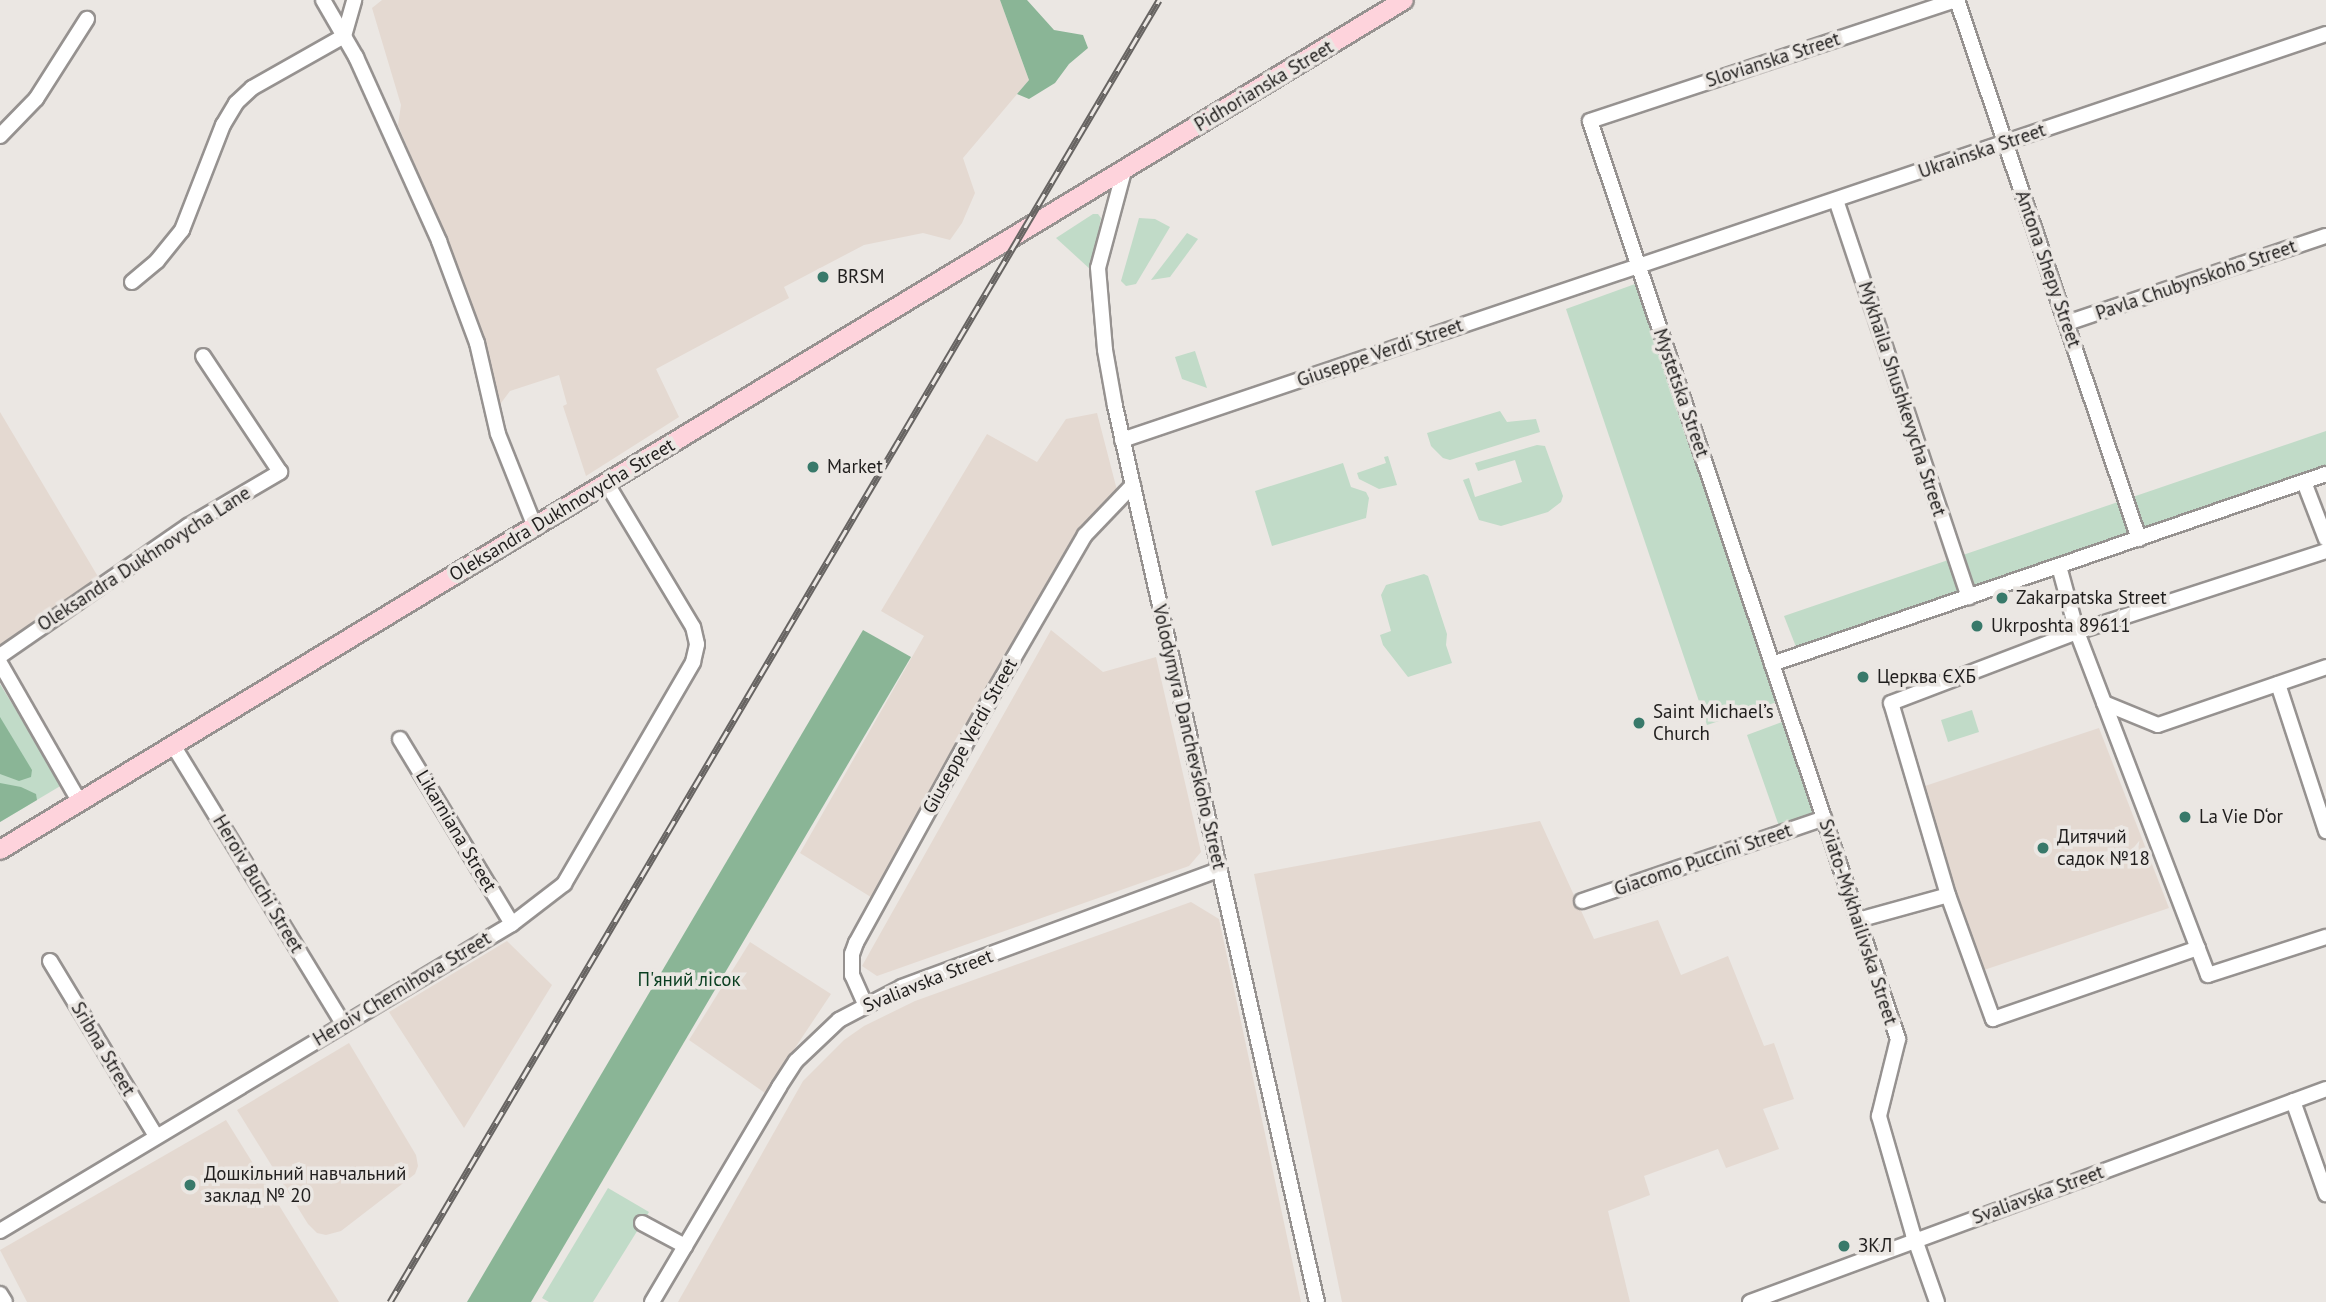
<!DOCTYPE html>
<meta charset="utf-8">
<style>
body{margin:0}
#map{position:relative;width:2326px;height:1302px;overflow:hidden;background:#ebe7e3;font-family:"PT Sans",sans-serif}
div>[style]{position:absolute}
.built>*{inset:0;background:#e4d9d1}
.green>*{inset:0;background:#c1dbc8}
.forest>*{inset:0;background:#8ab596}
.roads{filter:drop-shadow(2px 0 #969290) drop-shadow(-2px 0 #969290) drop-shadow(0 2px #969290) drop-shadow(0 -2px #969290)}
.minor>*{height:14px;margin:-7px;padding:0 7px;transform-origin:7px;border-radius:7px;background:#fff}
.major>*{height:18px;margin:-9px;padding:0 9px;transform-origin:9px;border-radius:9px;background:#fed3dc}
.rail>*{height:7px;margin-top:-3.5px;transform-origin:0;background:repeating-linear-gradient(90deg,#ebe7e3 0 13px,#676462 0 26px);box-sizing:border-box;border-block:2px solid #676462}
.dots>*{width:19px;height:19px;translate:-50% -50%;box-sizing:border-box;border:4px solid #ebe7e3;border-radius:50%}
span{translate:-50% -50%;white-space:nowrap;text-align:center;line-height:1.15;-webkit-text-stroke:7px #ebe7e3;paint-order:stroke}
.street-label{font-size:19px;color:#201e1d}
.poi-label{font-size:19px;color:#201e1d}
.left{translate:0 -50%;text-align:left}
.park-label{font-size:19px;color:#083d1f}
</style>
<div id="map">
<div class="built">
<i style="clip-path:polygon(382px 0,1000px 0,1029px 80px,963px 158px,975px 193px,962px 223px,950px 240px,923px 233px,864px 245px,784px 287px,789px 298px,656px 369px,679px 417px,586px 476px,563px 406px,567px 404px,559px 375px,510px 391px,498px 407px,484px 343px,461px 275px,398px 125px,401px 105px,372px 8px)"></i>
<i style="clip-path:polygon(0 412px,100px 580px,0 650px)"></i>
<i style="clip-path:polygon(1097px 413px,1118px 494px,1083px 529px,874px 899px,800px 853px,924px 636px,881px 611px,987px 434px,1037px 462px,1066px 419px)"></i>
<i style="clip-path:polygon(1051px 630px,1103px 672px,1156px 657px,1201px 852px,1189px 866px,877px 976px,862px 966px)"></i>
<i style="clip-path:polygon(2099px 728px,2169px 908px,1981px 971px,1922px 787px)"></i>
<i style="clip-path:polygon(1540px 821px,1594px 939px,1658px 920px,1681px 975px,1728px 956px,1764px 1046px,1774px 1043px,1794px 1099px,1763px 1109px,1779px 1149px,1726px 1168px,1718px 1149px,1644px 1176px,1650px 1195px,1608px 1211px,1630px 1302px,1342px 1302px,1254px 874px)"></i>
<i style="clip-path:polygon(1191px 902px,1219px 919px,1301px 1302px,678px 1302px,803px 1081px,844px 1040px,864px 1026px,915px 1001px)"></i>
<i style="clip-path:polygon(507px 941px,552px 985px,464px 1128px,389px 1012px)"></i>
<i style="clip-path:polygon(750px 942px,831px 994px,765px 1093px,689px 1040px)"></i>
<i style="clip-path:polygon(349px 1043px,416px 1155px,418px 1166px,415px 1174px,341px 1231px,326px 1235px,317px 1233px,308px 1224px,237px 1110px)"></i>
<i style="clip-path:polygon(226px 1120px,339px 1302px,27px 1302px,0 1250px)"></i>
</div>
<div class="green">
<i style="clip-path:polygon(1093px 214px,1098px 214px,1101px 218px,1091px 270px,1056px 238px)"></i>
<i style="clip-path:polygon(1139px 218px,1155px 219px,1170px 227px,1136px 284px,1126px 286px,1121px 281px)"></i>
<i style="clip-path:polygon(1187px 233px,1198px 239px,1170px 277px,1151px 280px)"></i>
<i style="clip-path:polygon(1635px 284px,1780px 701px,1707px 725px,1566px 309px)"></i>
<i style="clip-path:polygon(1195px 351px,1207px 388px,1182px 379px,1175px 357px)"></i>
<i style="clip-path:polygon(1500px 411px,1507px 422px,1536px 419px,1540px 432px,1450px 460px,1443px 458px,1431px 446px,1427px 433px)"></i>
<i style="clip-path:polygon(2326px 431px,2326px 470px,1798px 652px,1784px 616px)"></i>
<i style="clip-path:polygon(1537px 445px,1545px 446px,1563px 496px,1561px 502px,1548px 512px,1501px 526px,1479px 520px,1463px 480px,1469px 478px,1475px 497px,1522px 482px,1515px 460px,1478px 471px,1475px 463px)"></i>
<i style="clip-path:polygon(1388px 456px,1397px 485px,1379px 489px,1359px 479px,1357px 473px,1386px 463px,1384px 457px)"></i>
<i style="clip-path:polygon(1343px 463px,1351px 487px,1366px 492px,1369px 498px,1366px 518px,1272px 546px,1255px 491px)"></i>
<i style="clip-path:polygon(1424px 574px,1428px 576px,1447px 634px,1446px 645px,1452px 663px,1408px 677px,1383px 645px,1380px 635px,1391px 631px,1381px 595px,1386px 585px)"></i>
<i style="clip-path:polygon(0 684px,62px 785px,0 822px)"></i>
<i style="clip-path:polygon(1972px 710px,1979px 732px,1948px 742px,1941px 720px)"></i>
<i style="clip-path:polygon(1787px 720px,1819px 816px,1780px 829px,1747px 735px)"></i>
<i style="clip-path:polygon(608px 1188px,649px 1212px,593px 1302px,549px 1302px,542px 1298px)"></i>
</div>
<div class="forest">
<i style="clip-path:polygon(1000px 0,1027px 0,1054px 30px,1083px 35px,1088px 48px,1069px 64px,1055px 83px,1029px 99px,1017px 94px,1029px 80px)"></i>
<i style="clip-path:polygon(863px 630px,911px 657px,531px 1302px,467px 1302px)"></i>
<i style="clip-path:polygon(0 717px,32px 770px,31px 777px,19px 781px,0 774px)"></i>
<i style="clip-path:polygon(0 783px,21px 787px,36px 794px,37px 800px,0 822px)"></i>
</div>
<div class="roads">
<div class="minor">
<i style="left:323px;top:0;width:66px;rotate:59.9deg"></i>
<i style="left:356px;top:57px;width:202px;rotate:65.7deg"></i>
<i style="left:439px;top:241px;width:109px;rotate:69.6deg"></i>
<i style="left:477px;top:343px;width:93px;rotate:77deg"></i>
<i style="left:498px;top:434px;width:100px;rotate:68.3deg"></i>
<i style="left:1957px;top:0;width:569px;rotate:71.34deg"></i>
<i style="left:0;top:136px;width:52px;rotate:-45.8deg"></i>
<i style="left:36px;top:99px;width:95px;rotate:-57.5deg"></i>
<i style="left:1124px;top:171px;width:100px;rotate:105deg"></i>
<i style="left:1098px;top:268px;width:82px;rotate:85.1deg"></i>
<i style="left:1105px;top:350px;width:57px;rotate:79.9deg"></i>
<i style="left:1115px;top:406px;width:918px;rotate:77.3deg"></i>
<i style="left:1836px;top:200px;width:419px;rotate:71.5deg"></i>
<i style="left:132px;top:282px;width:33px;rotate:-40deg"></i>
<i style="left:157px;top:261px;width:40px;rotate:-51deg"></i>
<i style="left:182px;top:230px;width:113px;rotate:-68.7deg"></i>
<i style="left:223px;top:125px;width:26px;rotate:-59deg"></i>
<i style="left:236px;top:103px;width:22px;rotate:-43deg"></i>
<i style="left:252px;top:88px;width:106px;rotate:-29.5deg"></i>
<i style="left:344px;top:36px;width:37px;rotate:-74deg"></i>
<i style="left:2067px;top:323px;width:273px;rotate:-18.6deg"></i>
<i style="left:1122px;top:440px;width:1271px;rotate:-18.63deg"></i>
<i style="left:2304px;top:482px;width:61px;rotate:68.9deg"></i>
<i style="left:2326px;top:551px;width:262px;rotate:162deg"></i>
<i style="left:2077px;top:632px;width:367px;rotate:69.1deg"></i>
<i style="left:2208px;top:975px;width:124px;rotate:-17.9deg"></i>
<i style="left:0;top:656px;width:229px;rotate:-34.7deg"></i>
<i style="left:188px;top:526px;width:107px;rotate:-30.4deg"></i>
<i style="left:280px;top:472px;width:139px;rotate:-123.6deg"></i>
<i style="left:0;top:663px;width:159px;rotate:60.2deg"></i>
<i style="left:1772px;top:664px;width:586px;rotate:-18.93deg"></i>
<i style="left:2278px;top:684px;width:155px;rotate:71.9deg"></i>
<i style="left:2104px;top:703px;width:58px;rotate:22.2deg"></i>
<i style="left:2158px;top:725px;width:178px;rotate:-19deg"></i>
<i style="left:400px;top:739px;width:216px;rotate:58.8deg"></i>
<i style="left:173px;top:745px;width:327px;rotate:58.6deg"></i>
<i style="left:1948px;top:895px;width:132px;rotate:70.1deg"></i>
<i style="left:1993px;top:1019px;width:217px;rotate:-19.1deg"></i>
<i style="left:1582px;top:901px;width:256px;rotate:-18.9deg"></i>
<i style="left:1858px;top:920px;width:93px;rotate:-15.5deg"></i>
<i style="left:1948px;top:895px;width:200px;rotate:-106.5deg"></i>
<i style="left:1891px;top:703px;width:199px;rotate:-20.9deg"></i>
<i style="left:2077px;top:632px;width:68px;rotate:-105.3deg"></i>
<i style="left:50px;top:961px;width:205px;rotate:58.8deg"></i>
<i style="left:865px;top:1004px;width:32px;rotate:-114deg"></i>
<i style="left:852px;top:975px;width:21px;rotate:-90deg"></i>
<i style="left:852px;top:954px;width:12px;rotate:-70deg"></i>
<i style="left:856px;top:943px;width:281px;rotate:-61.2deg"></i>
<i style="left:991px;top:697px;width:187px;rotate:-59.9deg"></i>
<i style="left:1085px;top:535px;width:69px;rotate:-46.2deg"></i>
<i style="left:2293px;top:1101px;width:99px;rotate:70.5deg"></i>
<i style="left:642px;top:1223px;width:49px;rotate:28.1deg"></i>
<i style="left:0;top:1231px;width:597px;rotate:-30.95deg"></i>
<i style="left:512px;top:924px;width:66px;rotate:-37.6deg"></i>
<i style="left:564px;top:884px;width:257px;rotate:-59.8deg"></i>
<i style="left:693px;top:662px;width:18px;rotate:-77deg"></i>
<i style="left:697px;top:644px;width:17px;rotate:-103deg"></i>
<i style="left:693px;top:627px;width:169px;rotate:-121deg"></i>
<i style="left:0;top:1294px;width:9px;rotate:58deg"></i>
<i style="left:652px;top:1302px;width:250px;rotate:-59.4deg"></i>
<i style="left:779px;top:1087px;width:31px;rotate:-57deg"></i>
<i style="left:796px;top:1061px;width:59px;rotate:-43.6deg"></i>
<i style="left:839px;top:1020px;width:71px;rotate:-27.6deg"></i>
<i style="left:902px;top:987px;width:338px;rotate:-20.3deg"></i>
<i style="left:1750px;top:1302px;width:614px;rotate:-20.29deg"></i>
<i style="left:1937px;top:1302px;width:72px;rotate:-109.4deg"></i>
<i style="left:1913px;top:1234px;width:123px;rotate:-106.1deg"></i>
<i style="left:1879px;top:1116px;width:79px;rotate:-76.1deg"></i>
<i style="left:1898px;top:1039px;width:968px;rotate:-108.55deg"></i>
<i style="left:1590px;top:121px;width:385px;rotate:-18.3deg"></i>
</div>
<div class="major">
<i style="left:0;top:850px;width:1641px;rotate:-31.19deg"></i>
</div>
</div>
<div class="rail">
<i style="left:390px;top:1302px;width:1512px;rotate:-59.43deg"></i>
</div>
<div class="dots">
<i style="left:823px;top:277px;background:#38796a"></i>
<i style="left:813px;top:467px;background:#38796a"></i>
<i style="left:2002px;top:598px;background:#38796a"></i>
<i style="left:1977px;top:626px;background:#38796a"></i>
<i style="left:1863px;top:677px;background:#38796a"></i>
<i style="left:1639px;top:723px;background:#38796a"></i>
<i style="left:2185px;top:817px;background:#38796a"></i>
<i style="left:2043px;top:848px;background:#38796a"></i>
<i style="left:190px;top:1185px;background:#38796a"></i>
<i style="left:1844px;top:1246px;background:#38796a"></i>
</div>
<div class="street-label">
<span style="left:1773px;top:60px;rotate:-18deg">Slovianska Street</span>
<span style="left:1264px;top:86px;rotate:-31deg">Pidhorianska Street</span>
<span style="left:1982px;top:151px;rotate:-19deg">Ukrainska Street</span>
<span style="left:2048px;top:269px;rotate:71deg">Antona Shepy Street</span>
<span style="left:2196px;top:280px;rotate:-19deg">Pavla Chubynskoho Street</span>
<span style="left:1380px;top:353px;rotate:-19deg">Giuseppe Verdi Street</span>
<span style="left:1681px;top:393px;rotate:71deg">Mystetska Street</span>
<span style="left:1902px;top:399px;rotate:72deg">Mykhaila Shushkevycha Street</span>
<span style="left:562px;top:510px;rotate:-31deg">Oleksandra Dukhnovycha Street</span>
<span style="left:144px;top:559px;rotate:-33deg">Oleksandra Dukhnovycha Lane</span>
<span style="left:970px;top:736px;rotate:-61deg">Giuseppe Verdi Street</span>
<span style="left:1189px;top:737px;rotate:77deg">Volodymyra Danchevskoho Street</span>
<span style="left:456px;top:831px;rotate:59deg">Likarniana Street</span>
<span style="left:1703px;top:860px;rotate:-19deg">Giacomo Puccini Street</span>
<span style="left:258px;top:884px;rotate:59deg">Heroiv Buchi Street</span>
<span style="left:1858px;top:922px;rotate:72deg">Sviato-Mykhailivska Street</span>
<span style="left:928px;top:981px;rotate:-22deg">Svaliavska Street</span>
<span style="left:402px;top:989px;rotate:-31deg">Heroiv Chernihova Street</span>
<span style="left:103px;top:1049px;rotate:59deg">Sribna Street</span>
<span style="left:2038px;top:1195px;rotate:-20deg">Svaliavska Street</span>
</div>
<div class="poi-label">
<span class="left" style="left:837px;top:277px">BRSM</span>
<span class="left" style="left:827px;top:467px">Market</span>
<span class="left" style="left:2016px;top:598px">Zakarpatska Street</span>
<span class="left" style="left:1991px;top:626px">Ukrposhta 89611</span>
<span class="left" style="left:1877px;top:677px">Церква ЄХБ</span>
<span class="left" style="left:1653px;top:723px">Saint Michael’s<br>Church</span>
<span class="left" style="left:2199px;top:817px">La Vie D‘or</span>
<span class="left" style="left:2057px;top:848px">Дитячий<br>садок №18</span>
<span class="left" style="left:204px;top:1185px">Дошкільний навчальний<br>заклад № 20</span>
<span class="left" style="left:1858px;top:1246px">ЗКЛ</span>
</div>
<div class="park-label">
<span style="left:689px;top:980px">П'яний лісок</span>
</div>
</div>
